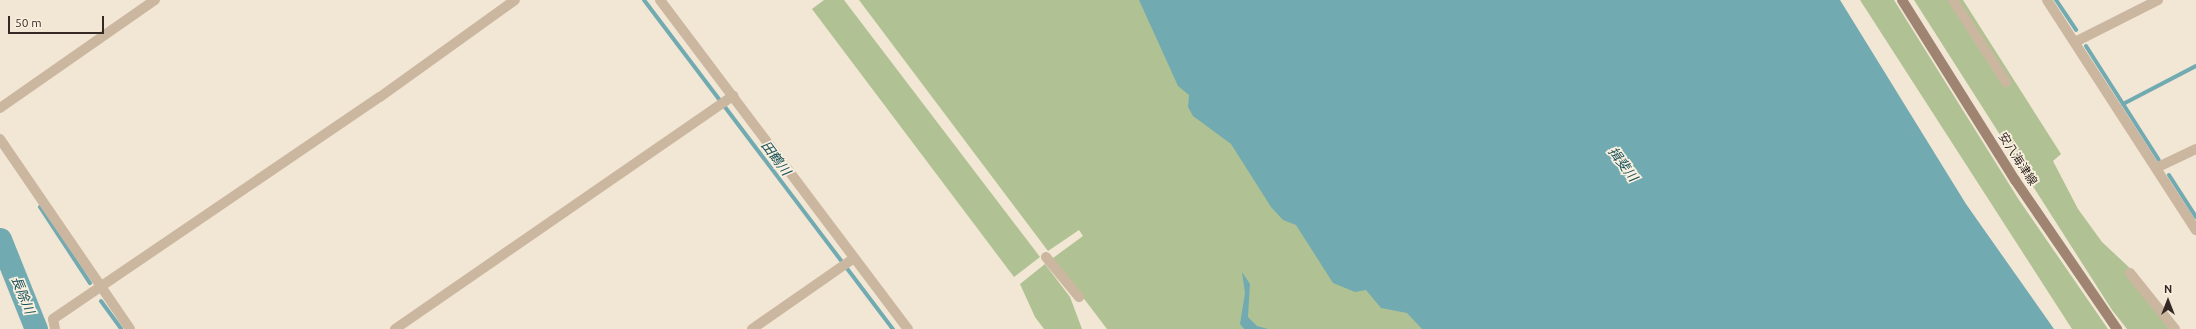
<!DOCTYPE html>
<meta charset="utf-8">
<style>
body{margin:0}
#map{position:relative;width:2196px;height:329px;overflow:hidden;background:#f2e6d4;font-family:Ubuntu,"Noto Sans JP",sans-serif}
div>[style]{position:absolute}
.green>*{inset:0;background:#b0c293}
.water>*{inset:0;background:#71abb1}
.stream>*{height:4px;margin:-2px;padding:0 2px;transform-origin:2px;border-radius:2px;background:#71abb1}
.river>*{height:23px;margin:-11.5px;padding:0 11.5px;transform-origin:11.5px;border-radius:11.5px;background:#71abb1}
.minor>*{height:10px;margin:-5px;padding:0 5px;transform-origin:5px;border-radius:5px;background:#cbb69f}
.secondary>*{height:10px;margin:-5px;padding:0 5px;transform-origin:5px;border-radius:5px;background:#9e8471}
span{translate:-50% -50%;white-space:nowrap;text-align:center;line-height:1.15;-webkit-text-stroke:3.5px #faf0e0;paint-order:stroke}
.street-label{font-size:12px;color:#342924}
.water-label{font-size:13px;color:#165058;font-style:italic}
.north{position:absolute;left:2148px;top:281px;width:40px;height:40px;-webkit-text-stroke:3px #faf0e0;paint-order:stroke;rotate:0deg;font-size:11px;font-weight:700;line-height:16px;text-align:center;color:#342924}
.north::after{content:'';display:block;margin:auto;width:14px;height:18px;background:#342924;clip-path:polygon(50% 0,100% 100%,50% 72%,0 100%)}
.scale{position:absolute;left:8px;top:16px;width:96px;height:18px;box-sizing:border-box;border:2px solid #342924;border-top:0;padding-left:5px;font-size:12px;line-height:14px;white-space:nowrap;color:#342924;-webkit-text-stroke:3px #faf0e0;paint-order:stroke}
</style>
<div id="map">
<div class="green">
<i style="clip-path:polygon(824px 0,844px 0,1040px 257px,1014px 277px,812px 9px)"></i>
<i style="clip-path:polygon(859px 0,1145px 0,1485px 329px,1107px 329px,1053px 258px,1083px 236px,1079px 230px,1048px 251px)"></i>
<i style="clip-path:polygon(1860px 0,1894px 0,2019px 200px,2108px 329px,2072px 329px)"></i>
<i style="clip-path:polygon(1914px 0,1963px 0,2061px 154px,2053px 161px,2078px 209px,2102px 242px,2134px 272px,2170px 329px,2127px 329px,2112px 310px)"></i>
<i style="clip-path:polygon(1045px 264px,1070px 297px,1082px 329px,1044px 329px,1035px 317px,1020px 284px)"></i>
</div>
<div class="water">
<i style="clip-path:polygon(1139px 0,1840px 0,1966px 204px,2054px 329px,1422px 329px,1407px 313px,1381px 308px,1366px 290px,1355px 292px,1333px 283px,1296px 225px,1283px 220px,1271px 207px,1231px 144px,1193px 116px,1188px 107px,1189px 95px,1178px 86px)"></i>
<i style="clip-path:polygon(1242px 272px,1250px 284px,1248px 317px,1257px 326px,1268px 329px,1244px 329px,1240px 324px,1245px 293px)"></i>
</div>
<div class="stream">
<i style="left:644px;top:0;width:413px;rotate:52.9deg"></i>
<i style="left:2056px;top:0;width:36px;rotate:56deg"></i>
<i style="left:2086px;top:46px;width:135px;rotate:57.4deg"></i>
<i style="left:2123px;top:104px;width:82px;rotate:-27.5deg"></i>
<i style="left:2169px;top:175px;width:50px;rotate:57.3deg"></i>
<i style="left:40px;top:207px;width:91px;rotate:56.7deg"></i>
<i style="left:101px;top:301px;width:34px;rotate:54deg"></i>
</div>
<div class="river">
<i style="left:0;top:239px;width:97px;rotate:68.2deg"></i>
</div>
<div class="minor">
<i style="left:660px;top:0;width:412px;rotate:53deg"></i>
<i style="left:1953px;top:0;width:98px;rotate:57.1deg"></i>
<i style="left:2047px;top:0;width:274px;rotate:57.1deg"></i>
<i style="left:2075px;top:42px;width:93px;rotate:-26.8deg"></i>
<i style="left:0;top:108px;width:189px;rotate:-34.9deg"></i>
<i style="left:0;top:139px;width:230px;rotate:55.6deg"></i>
<i style="left:2156px;top:168px;width:44px;rotate:-25.4deg"></i>
<i style="left:1046px;top:257px;width:52px;rotate:50.5deg"></i>
<i style="left:2130px;top:273px;width:72px;rotate:51.2deg"></i>
<i style="left:55px;top:329px;width:10px;rotate:-101deg"></i>
<i style="left:53px;top:319px;width:395px;rotate:-34.2deg"></i>
<i style="left:380px;top:97px;width:166px;rotate:-35.7deg"></i>
<i style="left:395px;top:329px;width:411px;rotate:-34.6deg"></i>
<i style="left:752px;top:329px;width:124px;rotate:-34.8deg"></i>
</div>
<div class="secondary">
<i style="left:1902px;top:0;width:213px;rotate:57.9deg"></i>
<i style="left:2015px;top:180px;width:181px;rotate:55.6deg"></i>
</div>
<div class="street-label">
<span style="left:2018px;top:159px;rotate:57deg">安八海津線</span>
</div>
<div class="water-label">
<span style="left:776px;top:158px;rotate:53deg">田鶴川</span>
<span style="left:1623px;top:164px;rotate:53deg">揖斐川</span>
<span style="left:23px;top:295px;rotate:68deg">長除川</span>
</div>
<div class="north">N</div>
<div class="scale">50 m</div>
</div>
